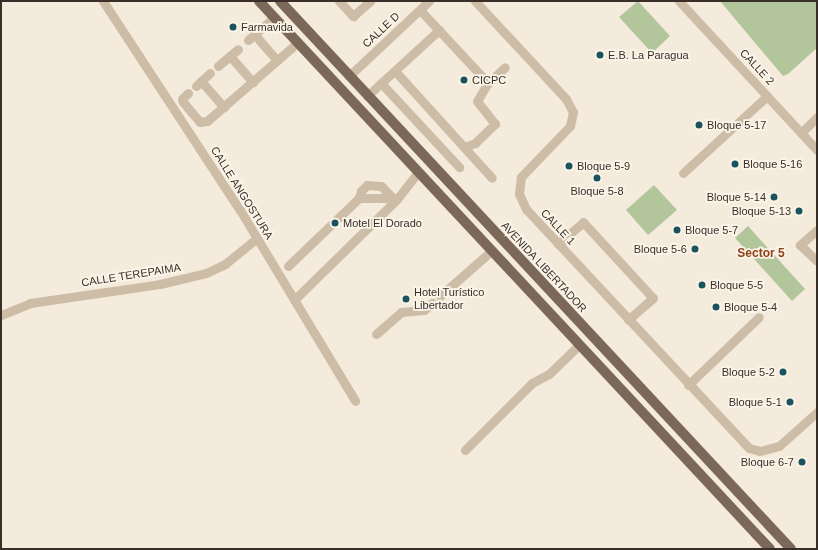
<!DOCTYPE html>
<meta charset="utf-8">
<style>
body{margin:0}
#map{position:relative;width:818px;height:550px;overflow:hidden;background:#f4ebdc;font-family:Arial,sans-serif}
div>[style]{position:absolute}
.green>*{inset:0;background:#b2c59b}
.minor>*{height:9px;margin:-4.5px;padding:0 4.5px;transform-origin:4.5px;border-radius:4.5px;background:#cdbda7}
.major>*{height:10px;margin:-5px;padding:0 5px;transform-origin:5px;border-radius:5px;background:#7c6858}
.dots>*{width:11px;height:11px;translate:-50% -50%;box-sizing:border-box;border:2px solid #fbf5e9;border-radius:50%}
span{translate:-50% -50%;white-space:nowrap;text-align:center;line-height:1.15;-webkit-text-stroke:3.5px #fbf5e9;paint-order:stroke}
.poi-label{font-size:11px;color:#392f28}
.left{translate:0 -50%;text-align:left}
.right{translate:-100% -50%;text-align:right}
.street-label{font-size:11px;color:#392f28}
.neighbourhood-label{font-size:12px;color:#8f421a;font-weight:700}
.frame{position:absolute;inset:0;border:2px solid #392f28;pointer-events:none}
</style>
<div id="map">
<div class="green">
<i style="clip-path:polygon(638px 1px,670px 36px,652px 53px,619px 17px)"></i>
<i style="clip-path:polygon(720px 1px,817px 1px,817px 48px,788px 74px,783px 76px)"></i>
<i style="clip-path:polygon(654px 185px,677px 210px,648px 235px,626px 210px)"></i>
<i style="clip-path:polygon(748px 226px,805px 289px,792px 301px,735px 238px)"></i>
</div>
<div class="minor">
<i style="left:103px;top:1px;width:250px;rotate:56.8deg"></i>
<i style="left:240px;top:210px;width:223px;rotate:58.9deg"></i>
<i style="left:339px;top:1px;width:21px;rotate:47deg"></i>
<i style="left:353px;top:16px;width:23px;rotate:-41deg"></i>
<i style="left:475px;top:1px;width:134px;rotate:47.1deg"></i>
<i style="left:566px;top:99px;width:15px;rotate:62deg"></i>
<i style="left:573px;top:112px;width:14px;rotate:102deg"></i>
<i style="left:570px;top:126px;width:71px;rotate:133.9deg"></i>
<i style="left:521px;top:177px;width:17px;rotate:97deg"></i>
<i style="left:519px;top:194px;width:17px;rotate:65deg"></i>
<i style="left:526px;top:209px;width:327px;rotate:47deg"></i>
<i style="left:749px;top:448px;width:11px;rotate:15deg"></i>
<i style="left:760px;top:451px;width:20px;rotate:-15deg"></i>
<i style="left:779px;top:446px;width:51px;rotate:-41.8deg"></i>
<i style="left:679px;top:1px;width:203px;rotate:47.2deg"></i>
<i style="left:420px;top:10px;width:100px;rotate:47deg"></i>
<i style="left:254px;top:34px;width:35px;rotate:49deg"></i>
<i style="left:248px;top:40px;width:35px;rotate:-41deg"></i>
<i style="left:230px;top:56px;width:35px;rotate:49deg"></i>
<i style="left:218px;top:66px;width:26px;rotate:-40deg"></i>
<i style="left:395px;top:71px;width:144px;rotate:47.8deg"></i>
<i style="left:349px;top:76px;width:110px;rotate:-43.2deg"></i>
<i style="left:201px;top:81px;width:35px;rotate:49deg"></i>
<i style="left:381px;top:83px;width:115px;rotate:47.1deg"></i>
<i style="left:196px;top:86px;width:19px;rotate:-43deg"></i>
<i style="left:188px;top:93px;width:8px;rotate:135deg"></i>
<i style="left:182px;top:99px;width:3px;rotate:72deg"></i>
<i style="left:183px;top:102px;width:26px;rotate:50deg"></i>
<i style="left:200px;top:122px;width:7px;rotate:-8deg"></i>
<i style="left:207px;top:121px;width:119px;rotate:-40.9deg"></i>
<i style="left:367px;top:96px;width:98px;rotate:-42.5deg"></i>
<i style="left:801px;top:133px;width:23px;rotate:-45deg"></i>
<i style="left:464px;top:147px;width:12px;rotate:-20deg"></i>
<i style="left:475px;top:143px;width:28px;rotate:-44deg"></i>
<i style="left:495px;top:124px;width:29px;rotate:-128deg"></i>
<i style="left:477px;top:101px;width:21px;rotate:-59deg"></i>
<i style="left:488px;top:83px;width:23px;rotate:-43deg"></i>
<i style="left:683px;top:173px;width:114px;rotate:-42.5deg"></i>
<i style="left:359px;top:198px;width:36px"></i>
<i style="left:817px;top:230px;width:23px;rotate:139deg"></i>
<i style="left:800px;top:245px;width:23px;rotate:43deg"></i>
<i style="left:558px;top:244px;width:33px;rotate:-41deg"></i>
<i style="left:583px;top:222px;width:103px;rotate:47.4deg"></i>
<i style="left:653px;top:298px;width:33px;rotate:139deg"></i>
<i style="left:288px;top:266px;width:98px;rotate:-43.8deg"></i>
<i style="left:359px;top:198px;width:7px;rotate:-74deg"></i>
<i style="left:361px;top:191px;width:8px;rotate:-45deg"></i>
<i style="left:367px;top:185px;width:14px;rotate:4deg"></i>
<i style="left:381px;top:186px;width:14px;rotate:45deg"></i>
<i style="left:440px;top:296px;width:68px;rotate:-41.4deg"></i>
<i style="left:294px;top:300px;width:144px;rotate:-44.4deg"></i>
<i style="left:397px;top:199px;width:34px;rotate:-52deg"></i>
<i style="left:1px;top:315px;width:31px;rotate:-22deg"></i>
<i style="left:30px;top:303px;width:131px;rotate:-8.3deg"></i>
<i style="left:160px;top:284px;width:47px;rotate:-13.4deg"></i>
<i style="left:206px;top:273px;width:21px;rotate:-25deg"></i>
<i style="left:225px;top:264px;width:41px;rotate:-39.1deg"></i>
<i style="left:376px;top:334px;width:33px;rotate:-41deg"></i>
<i style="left:401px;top:312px;width:23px;rotate:-5deg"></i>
<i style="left:424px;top:310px;width:11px;rotate:-41deg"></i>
<i style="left:688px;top:385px;width:98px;rotate:-43.8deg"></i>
<i style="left:465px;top:450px;width:95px;rotate:-45deg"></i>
<i style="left:532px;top:383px;width:19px;rotate:-28deg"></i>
<i style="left:549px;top:374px;width:42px;rotate:-44deg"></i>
</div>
<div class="major">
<i style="left:259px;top:1px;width:749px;rotate:47deg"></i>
<i style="left:280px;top:1px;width:749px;rotate:47deg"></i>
</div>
<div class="dots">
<i style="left:233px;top:27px;background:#1a535e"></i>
<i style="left:600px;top:55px;background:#1a535e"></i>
<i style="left:464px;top:80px;background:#1a535e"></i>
<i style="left:699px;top:125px;background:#1a535e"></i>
<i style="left:735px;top:164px;background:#1a535e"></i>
<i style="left:569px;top:166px;background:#1a535e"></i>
<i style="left:597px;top:178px;background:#1a535e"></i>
<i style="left:774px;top:197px;background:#1a535e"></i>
<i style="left:799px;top:211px;background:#1a535e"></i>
<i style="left:335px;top:223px;background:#1a535e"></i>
<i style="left:677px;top:230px;background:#1a535e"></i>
<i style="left:695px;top:249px;background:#1a535e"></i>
<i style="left:702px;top:285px;background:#1a535e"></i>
<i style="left:406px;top:299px;background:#1a535e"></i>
<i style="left:716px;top:307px;background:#1a535e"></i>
<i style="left:783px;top:372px;background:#1a535e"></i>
<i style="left:790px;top:402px;background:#1a535e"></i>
<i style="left:802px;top:462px;background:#1a535e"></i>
</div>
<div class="poi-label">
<span class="left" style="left:241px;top:27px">Farmavida</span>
<span class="left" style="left:608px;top:55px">E.B. La Paragua</span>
<span class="left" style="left:472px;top:80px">CICPC</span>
<span class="left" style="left:707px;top:125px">Bloque 5-17</span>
<span class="left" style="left:743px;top:164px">Bloque 5-16</span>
<span class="left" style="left:577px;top:166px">Bloque 5-9</span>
<span style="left:597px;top:191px">Bloque 5-8</span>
<span class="right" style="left:766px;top:197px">Bloque 5-14</span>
<span class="right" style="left:791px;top:211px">Bloque 5-13</span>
<span class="left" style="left:343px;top:223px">Motel El Dorado</span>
<span class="left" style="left:685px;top:230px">Bloque 5-7</span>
<span class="right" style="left:687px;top:249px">Bloque 5-6</span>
<span class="left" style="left:710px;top:285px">Bloque 5-5</span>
<span class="left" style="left:414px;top:299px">Hotel Turístico<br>Libertador</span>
<span class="left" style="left:724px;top:307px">Bloque 5-4</span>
<span class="right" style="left:775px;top:372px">Bloque 5-2</span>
<span class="right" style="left:782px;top:402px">Bloque 5-1</span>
<span class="right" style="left:794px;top:462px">Bloque 6-7</span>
</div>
<div class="street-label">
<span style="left:381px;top:30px;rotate:-43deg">CALLE D</span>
<span style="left:757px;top:67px;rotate:47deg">CALLE 2</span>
<span style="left:242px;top:193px;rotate:58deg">CALLE ANGOSTURA</span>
<span style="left:558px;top:227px;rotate:47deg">CALLE 1</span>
<span style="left:544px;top:267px;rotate:47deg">AVENIDA LIBERTADOR</span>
<span style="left:131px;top:275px;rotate:-9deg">CALLE TEREPAIMA</span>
</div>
<div class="neighbourhood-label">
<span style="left:761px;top:254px">Sector 5</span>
</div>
<div class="frame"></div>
</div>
